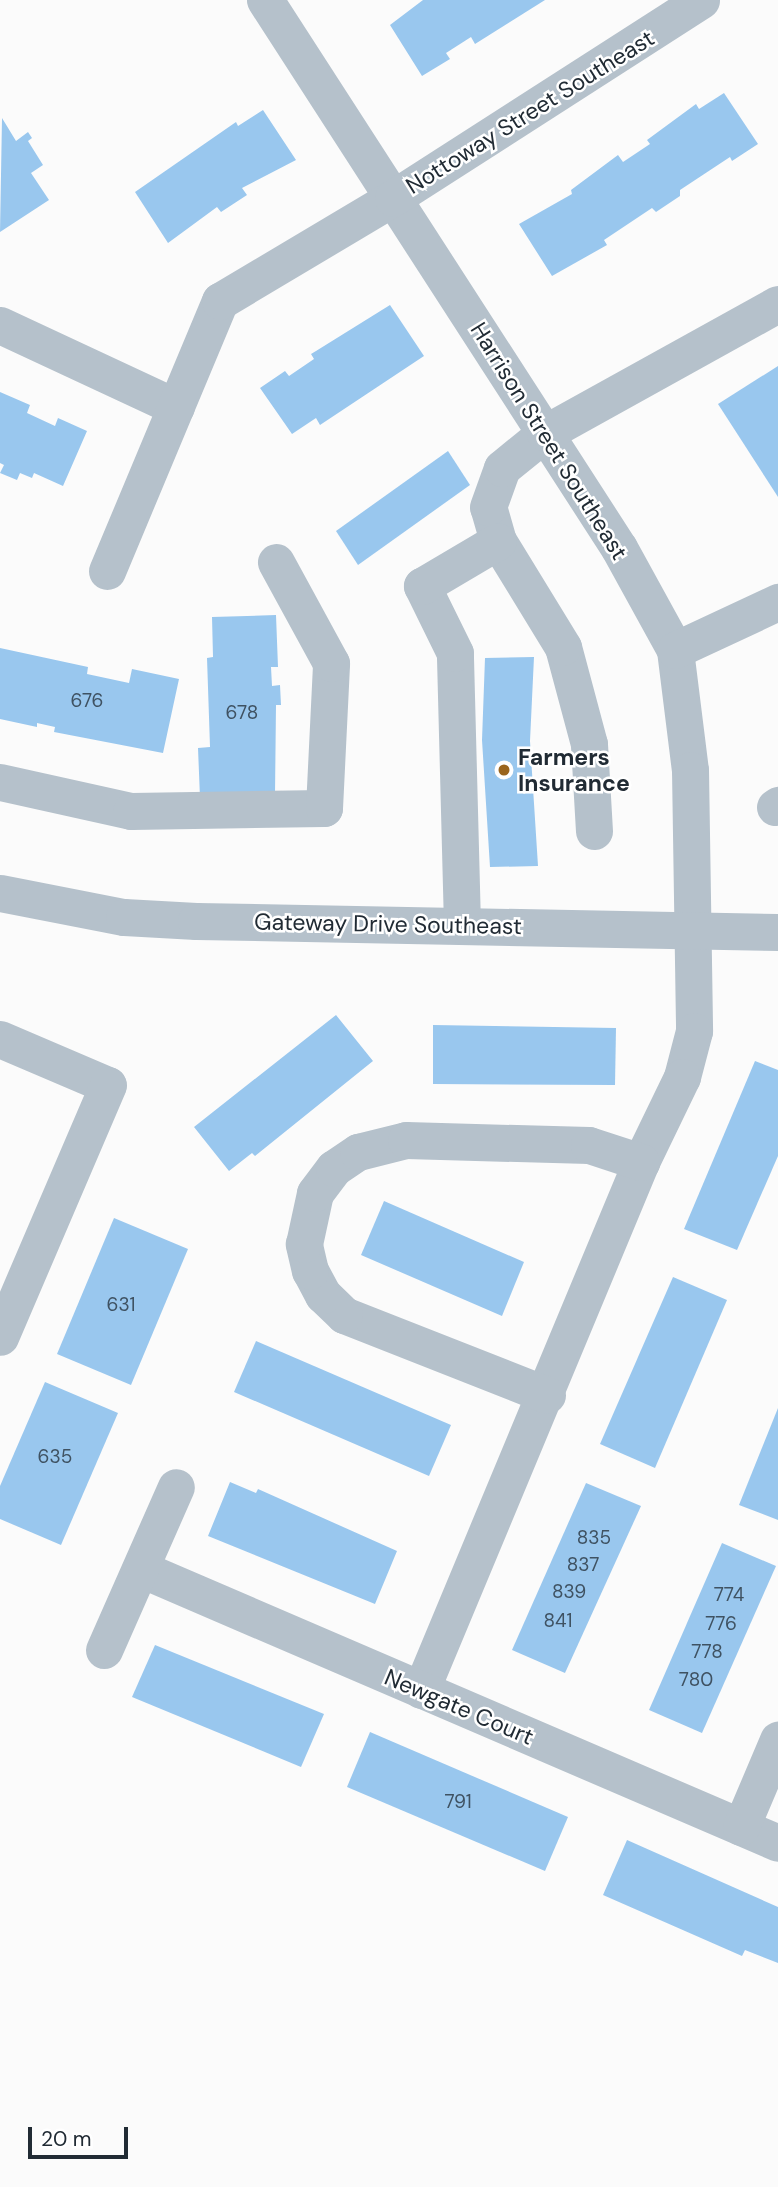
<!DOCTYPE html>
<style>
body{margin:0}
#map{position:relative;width:778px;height:2187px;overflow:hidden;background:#fbfbfb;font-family:"DM Sans",sans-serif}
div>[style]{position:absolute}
.building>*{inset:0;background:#99c7ee}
.minor>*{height:37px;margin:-18.5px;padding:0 18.5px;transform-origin:18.5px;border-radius:18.5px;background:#b5c1cb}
.dots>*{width:19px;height:19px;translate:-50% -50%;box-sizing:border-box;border:4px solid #fff;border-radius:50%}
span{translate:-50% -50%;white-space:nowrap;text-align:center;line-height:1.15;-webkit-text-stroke:5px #fff;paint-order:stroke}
.number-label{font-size:19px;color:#3f5262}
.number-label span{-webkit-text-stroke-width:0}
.street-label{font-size:23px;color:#212b34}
.poi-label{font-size:23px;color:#212b34;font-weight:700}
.left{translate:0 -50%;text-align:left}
.scale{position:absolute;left:28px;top:2127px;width:100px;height:32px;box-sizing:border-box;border:4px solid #212b34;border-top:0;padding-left:9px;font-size:21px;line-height:24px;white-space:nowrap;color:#212b34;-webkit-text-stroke:5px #fff;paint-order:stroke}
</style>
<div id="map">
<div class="building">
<i style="clip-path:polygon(423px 0,545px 0,475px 44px,471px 37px,446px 53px,450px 59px,422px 76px,390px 25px)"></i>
<i style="clip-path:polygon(724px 93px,758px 144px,732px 161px,730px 157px,680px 190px,680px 196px,656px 212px,652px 208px,604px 240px,607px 245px,552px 276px,519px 224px,572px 194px,571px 190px,618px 155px,623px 162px,650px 144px,647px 140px,696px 104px,699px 109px)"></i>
<i style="clip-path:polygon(263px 110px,296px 160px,242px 188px,247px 195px,221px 212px,217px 207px,168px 243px,135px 192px,236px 122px,238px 126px)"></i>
<i style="clip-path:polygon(2px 118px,16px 141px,28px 132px,32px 138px,28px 141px,43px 165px,31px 173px,49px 200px,0 232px)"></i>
<i style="clip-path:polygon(390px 305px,424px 356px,320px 425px,316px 418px,292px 434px,260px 388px,285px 371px,289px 376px,314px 359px,311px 354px,316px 351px)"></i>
<i style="clip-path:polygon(778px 366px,778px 497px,718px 404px)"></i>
<i style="clip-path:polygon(0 392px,30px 405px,27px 413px,55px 426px,58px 418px,87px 431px,63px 486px,34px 473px,32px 478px,20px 473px,17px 480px,0 473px,4px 465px,0 463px)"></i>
<i style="clip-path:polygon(448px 451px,470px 485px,358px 565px,336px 531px)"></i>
<i style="clip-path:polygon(276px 615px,278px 667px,271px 667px,272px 686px,280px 685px,281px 705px,276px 705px,275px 795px,200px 798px,198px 748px,210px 747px,207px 658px,213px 657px,212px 617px)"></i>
<i style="clip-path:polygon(0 648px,88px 667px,87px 674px,129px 683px,132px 669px,179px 679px,163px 753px,54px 732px,55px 727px,37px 723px,37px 727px,0 719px)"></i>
<i style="clip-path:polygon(534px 657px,530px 741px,538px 866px,490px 867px,482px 740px,485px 658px)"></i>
<i style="clip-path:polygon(336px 1015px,373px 1061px,255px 1156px,252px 1153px,229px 1171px,194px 1127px)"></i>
<i style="clip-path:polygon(433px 1025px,616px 1028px,615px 1085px,433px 1084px)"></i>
<i style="clip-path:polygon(755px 1061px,778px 1070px,778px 1156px,737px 1250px,684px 1229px)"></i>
<i style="clip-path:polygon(384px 1201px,524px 1262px,502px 1316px,361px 1255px)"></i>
<i style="clip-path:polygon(114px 1218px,188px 1249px,131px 1385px,57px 1354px)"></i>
<i style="clip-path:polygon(673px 1277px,727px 1300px,655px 1468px,600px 1444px)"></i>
<i style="clip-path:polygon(256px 1341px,451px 1425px,429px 1476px,234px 1392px)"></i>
<i style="clip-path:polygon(45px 1382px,118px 1413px,61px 1545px,0 1519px,0 1486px)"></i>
<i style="clip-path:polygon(778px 1408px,778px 1520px,739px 1505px)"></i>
<i style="clip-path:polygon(230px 1482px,256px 1493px,258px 1489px,397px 1551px,375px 1604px,208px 1536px)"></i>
<i style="clip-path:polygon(586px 1483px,641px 1506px,565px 1673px,512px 1650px)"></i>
<i style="clip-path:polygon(722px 1543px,776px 1566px,702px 1733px,649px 1710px)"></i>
<i style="clip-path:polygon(155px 1645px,324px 1714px,301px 1767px,132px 1697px)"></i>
<i style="clip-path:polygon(370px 1732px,568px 1817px,545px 1871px,347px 1787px)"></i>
<i style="clip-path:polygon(627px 1840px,778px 1907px,778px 1963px,745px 1950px,742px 1956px,603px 1895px)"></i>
</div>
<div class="minor">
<i style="left:265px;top:0;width:652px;rotate:57.14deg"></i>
<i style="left:619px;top:548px;width:116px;rotate:61.2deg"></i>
<i style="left:675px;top:650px;width:121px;rotate:82.9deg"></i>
<i style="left:690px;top:770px;width:261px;rotate:89.1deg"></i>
<i style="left:694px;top:1031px;width:48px;rotate:104.6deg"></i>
<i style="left:682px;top:1077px;width:94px;rotate:115.8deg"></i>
<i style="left:641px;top:1162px;width:572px;rotate:112.62deg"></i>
<i style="left:0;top:325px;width:194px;rotate:25deg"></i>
<i style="left:107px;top:571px;width:293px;rotate:-67.3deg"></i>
<i style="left:220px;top:301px;width:201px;rotate:-30.8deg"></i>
<i style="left:393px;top:198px;width:366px;rotate:-32.7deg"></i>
<i style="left:675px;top:650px;width:114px;rotate:-25deg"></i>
<i style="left:0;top:782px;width:134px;rotate:12.5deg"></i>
<i style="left:131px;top:811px;width:193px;rotate:-0.9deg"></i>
<i style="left:324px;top:808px;width:145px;rotate:-87.2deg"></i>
<i style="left:331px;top:663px;width:115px;rotate:-118.6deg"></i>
<i style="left:775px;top:807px;width:4px;rotate:-34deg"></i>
<i style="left:594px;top:831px;width:87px;rotate:-93.3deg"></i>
<i style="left:589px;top:744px;width:100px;rotate:-105deg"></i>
<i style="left:563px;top:647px;width:124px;rotate:-121.5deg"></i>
<i style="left:498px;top:541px;width:35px;rotate:-106deg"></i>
<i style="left:488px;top:507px;width:41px;rotate:-70.3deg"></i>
<i style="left:502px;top:468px;width:55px;rotate:-39.1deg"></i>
<i style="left:545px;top:433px;width:266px;rotate:-29deg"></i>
<i style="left:0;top:893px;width:126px;rotate:11deg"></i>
<i style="left:124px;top:917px;width:72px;rotate:3.2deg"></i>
<i style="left:196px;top:921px;width:582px;rotate:1.08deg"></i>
<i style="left:462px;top:925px;width:272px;rotate:-91.5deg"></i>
<i style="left:455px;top:653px;width:75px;rotate:-116.2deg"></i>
<i style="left:422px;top:586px;width:88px;rotate:-30.6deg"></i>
<i style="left:0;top:1039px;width:117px;rotate:23.1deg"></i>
<i style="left:108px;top:1085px;width:274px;rotate:113.2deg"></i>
<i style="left:547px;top:1395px;width:218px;rotate:-158.5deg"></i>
<i style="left:344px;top:1315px;width:29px;rotate:-136deg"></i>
<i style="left:323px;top:1295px;width:27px;rotate:-118deg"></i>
<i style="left:310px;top:1271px;width:28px;rotate:-103deg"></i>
<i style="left:304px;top:1244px;width:52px;rotate:-77.8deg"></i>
<i style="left:315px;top:1193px;width:31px;rotate:-53deg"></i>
<i style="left:334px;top:1168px;width:29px;rotate:-34deg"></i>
<i style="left:358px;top:1152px;width:49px;rotate:-14deg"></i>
<i style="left:406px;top:1140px;width:183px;rotate:1.6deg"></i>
<i style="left:589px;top:1145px;width:55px;rotate:18.1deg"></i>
<i style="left:141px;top:1569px;width:693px;rotate:23.27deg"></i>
<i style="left:104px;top:1650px;width:178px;rotate:-66.2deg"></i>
<i style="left:741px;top:1827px;width:95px;rotate:-67deg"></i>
</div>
<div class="dots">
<i style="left:504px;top:770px;background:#9a651d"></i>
</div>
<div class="number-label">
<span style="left:87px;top:701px">676</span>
<span style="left:242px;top:713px">678</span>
<span style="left:121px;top:1305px">631</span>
<span style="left:55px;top:1457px">635</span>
<span style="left:594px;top:1538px">835</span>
<span style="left:583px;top:1565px">837</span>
<span style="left:569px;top:1592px">839</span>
<span style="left:729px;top:1595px">774</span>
<span style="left:558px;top:1621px">841</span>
<span style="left:721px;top:1624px">776</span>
<span style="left:707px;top:1652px">778</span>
<span style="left:696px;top:1680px">780</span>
<span style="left:458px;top:1802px">791</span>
</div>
<div class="street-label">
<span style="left:530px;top:112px;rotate:-32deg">Nottoway Street Southeast</span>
<span style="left:549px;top:441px;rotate:58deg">Harrison Street Southeast</span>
<span style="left:388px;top:924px;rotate:1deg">Gateway Drive Southeast</span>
<span style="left:459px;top:1707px;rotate:23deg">Newgate Court</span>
</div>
<div class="poi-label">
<span class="left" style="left:518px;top:770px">Farmers<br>Insurance</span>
</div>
<div class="scale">20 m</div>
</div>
